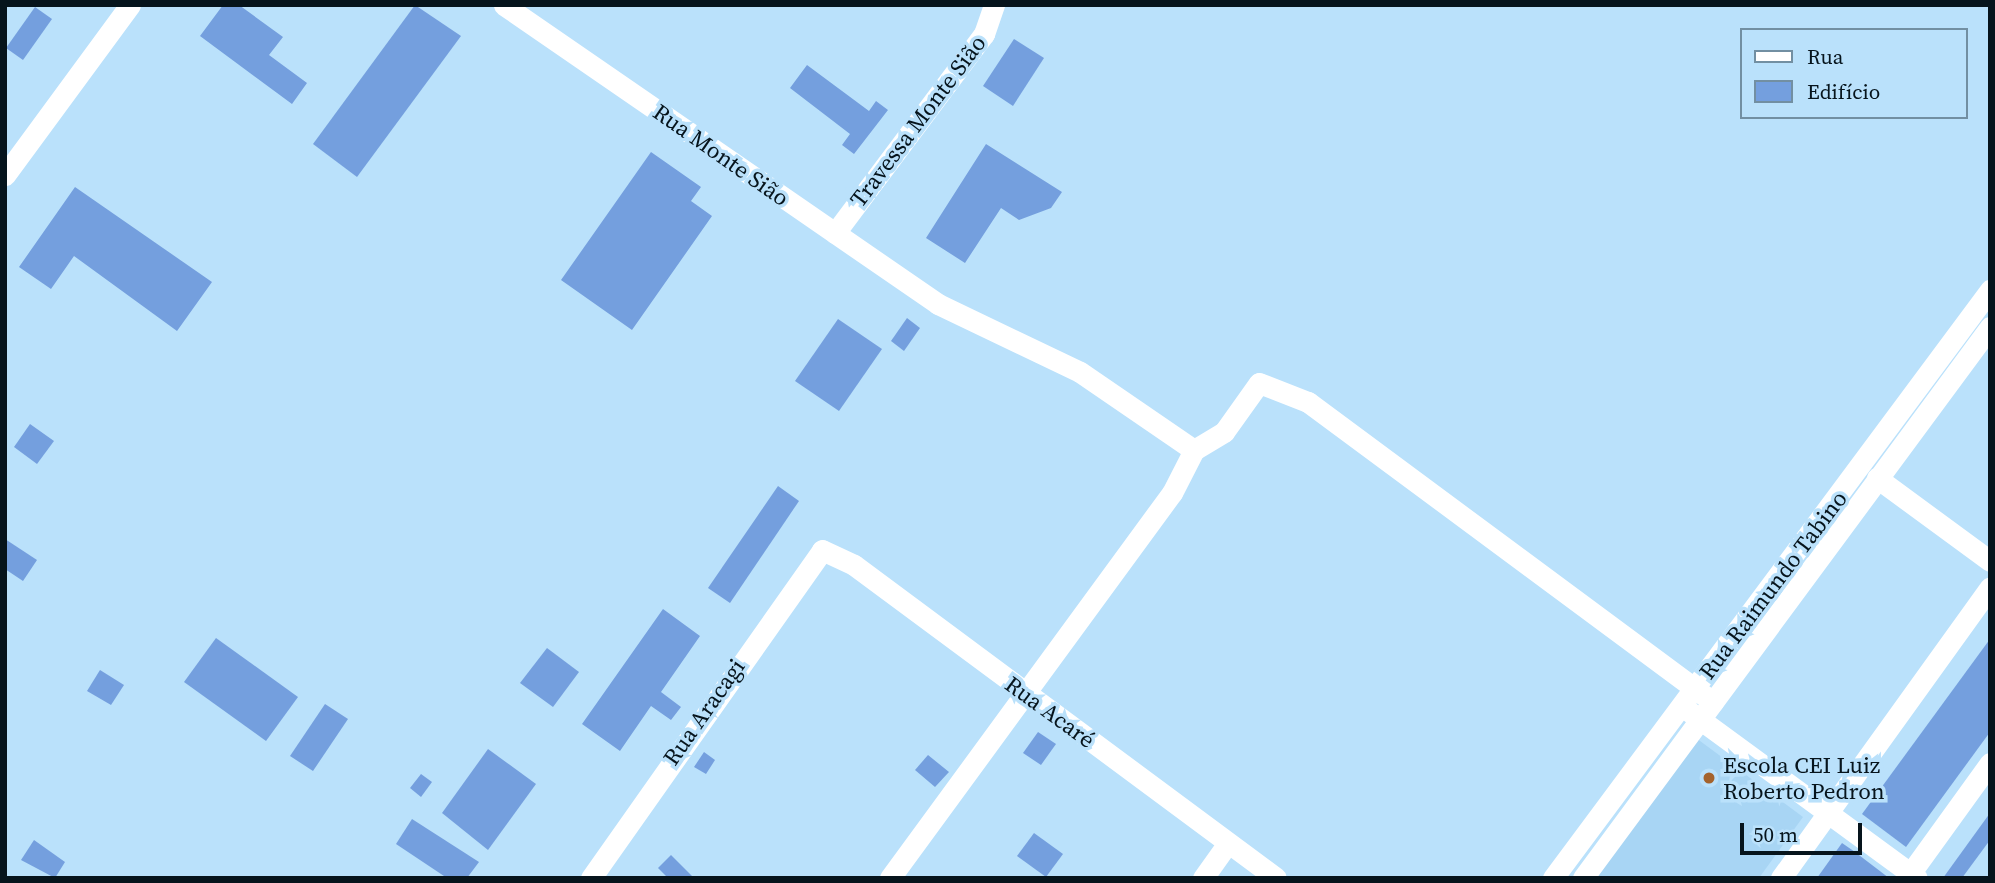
<!DOCTYPE html>
<meta charset="utf-8">
<style>
body{margin:0}
#map{position:relative;width:1995px;height:883px;overflow:hidden;background:#bae1fb;font-family:"Source Serif 4",serif}
div>[style]{position:absolute}
.built>*{inset:0;background:#a8d5f4}
.building>*{inset:0;background:#749fde}
.minor>*{height:21px;margin:-10.5px;padding:0 10.5px;transform-origin:10.5px;border-radius:10.5px;background:#fff}
.dots>*{width:19px;height:19px;translate:-50% -50%;box-sizing:border-box;border:4px solid #bae1fb;border-radius:50%}
span{translate:-50% -50%;white-space:nowrap;text-align:center;line-height:1.15;-webkit-text-stroke:7px #bae1fb;paint-order:stroke}
.street-label{font-size:23px;color:#06141c}
.poi-label{font-size:23px;color:#06141c}
.left{translate:0 -50%;text-align:left}
.frame{position:absolute;inset:0;border:7px solid #06141c;pointer-events:none}
.legend{position:absolute;left:1740px;top:28px;width:228px;height:91px;box-sizing:border-box;background:#bae1fb;border:2px solid #728fa2;margin:0;padding:9px 12px;list-style:none;font-size:21px;color:#06141c}
.legend li{display:flex;align-items:center;gap:14px;height:35px}
.legend b{width:35px;border:2px solid #728fa2}
.scale{position:absolute;left:1740px;top:823px;width:122px;height:32px;box-sizing:border-box;border:4px solid #06141c;border-top:0;padding-left:9px;font-size:21px;line-height:24px;white-space:nowrap;color:#06141c;-webkit-text-stroke:5px #bae1fb;paint-order:stroke}
</style>
<div id="map">
<div class="built">
<i style="clip-path:polygon(1696px 738px,1803px 817px,1759px 878px,1595px 878px)"></i>
</div>
<div class="building">
<i style="clip-path:polygon(223px 5px,239px 5px,283px 37px,269px 55px,307px 83px,292px 104px,200px 36px)"></i>
<i style="clip-path:polygon(415px 5px,461px 36px,357px 177px,313px 144px)"></i>
<i style="clip-path:polygon(35px 7px,52px 19px,23px 60px,6px 48px)"></i>
<i style="clip-path:polygon(1014px 39px,1044px 58px,1013px 106px,983px 86px)"></i>
<i style="clip-path:polygon(807px 65px,869px 111px,876px 101px,888px 110px,854px 154px,842px 145px,850px 134px,790px 88px)"></i>
<i style="clip-path:polygon(986px 144px,1062px 192px,1051px 208px,1019px 220px,1001px 208px,965px 263px,926px 238px)"></i>
<i style="clip-path:polygon(651px 152px,701px 187px,691px 201px,712px 216px,632px 330px,561px 280px)"></i>
<i style="clip-path:polygon(75px 187px,212px 282px,177px 331px,74px 256px,51px 289px,19px 267px)"></i>
<i style="clip-path:polygon(907px 318px,920px 328px,904px 351px,891px 341px)"></i>
<i style="clip-path:polygon(838px 319px,882px 349px,839px 411px,795px 381px)"></i>
<i style="clip-path:polygon(30px 424px,54px 441px,37px 464px,14px 447px)"></i>
<i style="clip-path:polygon(778px 486px,799px 501px,730px 603px,708px 588px)"></i>
<i style="clip-path:polygon(5px 539px,37px 560px,23px 581px,5px 569px)"></i>
<i style="clip-path:polygon(663px 609px,700px 636px,661px 692px,681px 707px,671px 720px,651px 706px,620px 751px,582px 724px)"></i>
<i style="clip-path:polygon(216px 638px,298px 697px,266px 741px,184px 682px)"></i>
<i style="clip-path:polygon(1990px 639px,1990px 732px,1906px 847px,1862px 814px)"></i>
<i style="clip-path:polygon(547px 648px,579px 672px,553px 707px,520px 683px)"></i>
<i style="clip-path:polygon(100px 670px,124px 685px,111px 705px,87px 691px)"></i>
<i style="clip-path:polygon(325px 704px,348px 719px,313px 771px,290px 756px)"></i>
<i style="clip-path:polygon(1038px 732px,1056px 744px,1041px 765px,1023px 753px)"></i>
<i style="clip-path:polygon(488px 749px,536px 784px,488px 850px,442px 813px)"></i>
<i style="clip-path:polygon(704px 752px,715px 760px,706px 774px,694px 767px)"></i>
<i style="clip-path:polygon(928px 755px,949px 772px,935px 787px,915px 770px)"></i>
<i style="clip-path:polygon(421px 774px,432px 782px,421px 797px,410px 788px)"></i>
<i style="clip-path:polygon(1990px 813px,1990px 840px,1962px 878px,1943px 878px)"></i>
<i style="clip-path:polygon(412px 819px,479px 862px,467px 878px,447px 878px,396px 844px)"></i>
<i style="clip-path:polygon(1034px 833px,1063px 854px,1046px 877px,1017px 856px)"></i>
<i style="clip-path:polygon(34px 840px,65px 862px,55px 878px,21px 860px)"></i>
<i style="clip-path:polygon(1842px 843px,1855px 852px,1889px 878px,1817px 878px)"></i>
<i style="clip-path:polygon(671px 855px,694px 878px,668px 878px,658px 868px)"></i>
</div>
<div class="minor">
<i style="left:504px;top:5px;width:527px;rotate:34.56deg"></i>
<i style="left:938px;top:304px;width:157px;rotate:25.6deg"></i>
<i style="left:1080px;top:372px;width:138px;rotate:34.4deg"></i>
<i style="left:5px;top:175px;width:211px;rotate:-53.7deg"></i>
<i style="left:835px;top:233px;width:249px;rotate:-53.2deg"></i>
<i style="left:984px;top:34px;width:31px;rotate:-71deg"></i>
<i style="left:1877px;top:478px;width:140px;rotate:36.3deg"></i>
<i style="left:1690px;top:712px;width:281px;rotate:36.2deg"></i>
<i style="left:591px;top:878px;width:401px;rotate:-54.8deg"></i>
<i style="left:822px;top:550px;width:35px;rotate:25deg"></i>
<i style="left:854px;top:565px;width:525px;rotate:36.56deg"></i>
<i style="left:890px;top:878px;width:477px;rotate:-53.8deg"></i>
<i style="left:1172px;top:493px;width:48px;rotate:-62.9deg"></i>
<i style="left:1194px;top:450px;width:35px;rotate:-31deg"></i>
<i style="left:1224px;top:432px;width:60px;rotate:-54.5deg"></i>
<i style="left:1259px;top:383px;width:53px;rotate:21.2deg"></i>
<i style="left:1308px;top:402px;width:504px;rotate:36.53deg"></i>
<i style="left:1203px;top:878px;width:43px;rotate:-54.5deg"></i>
<i style="left:1553px;top:878px;width:733px;rotate:-53.38deg"></i>
<i style="left:1583px;top:878px;width:685px;rotate:-53.55deg"></i>
<i style="left:1781px;top:878px;width:358px;rotate:-54.3deg"></i>
<i style="left:1907px;top:878px;width:142px;rotate:-54.2deg"></i>
</div>
<div class="dots">
<i style="left:1709px;top:778px;background:#a4632d"></i>
</div>
<div class="street-label">
<span style="left:918px;top:121px;rotate:-53deg">Travessa Monte Sião</span>
<span style="left:721px;top:155px;rotate:35deg">Rua Monte Sião</span>
<span style="left:1773px;top:585px;rotate:-53deg">Rua Raimundo Tabino</span>
<span style="left:704px;top:712px;rotate:-55deg">Rua Aracagi</span>
<span style="left:1050px;top:712px;rotate:36deg">Rua Acaré</span>
</div>
<div class="poi-label">
<span class="left" style="left:1723px;top:778px">Escola CEI Luiz<br>Roberto Pedron</span>
</div>
<div class="frame"></div>
<ul class="legend">
<li><b style="height:9px;background:#fff"></b>Rua</li>
<li><b style="height:19px;background:#749fde"></b>Edifício</li>
</ul>
<div class="scale">50 m</div>
</div>
